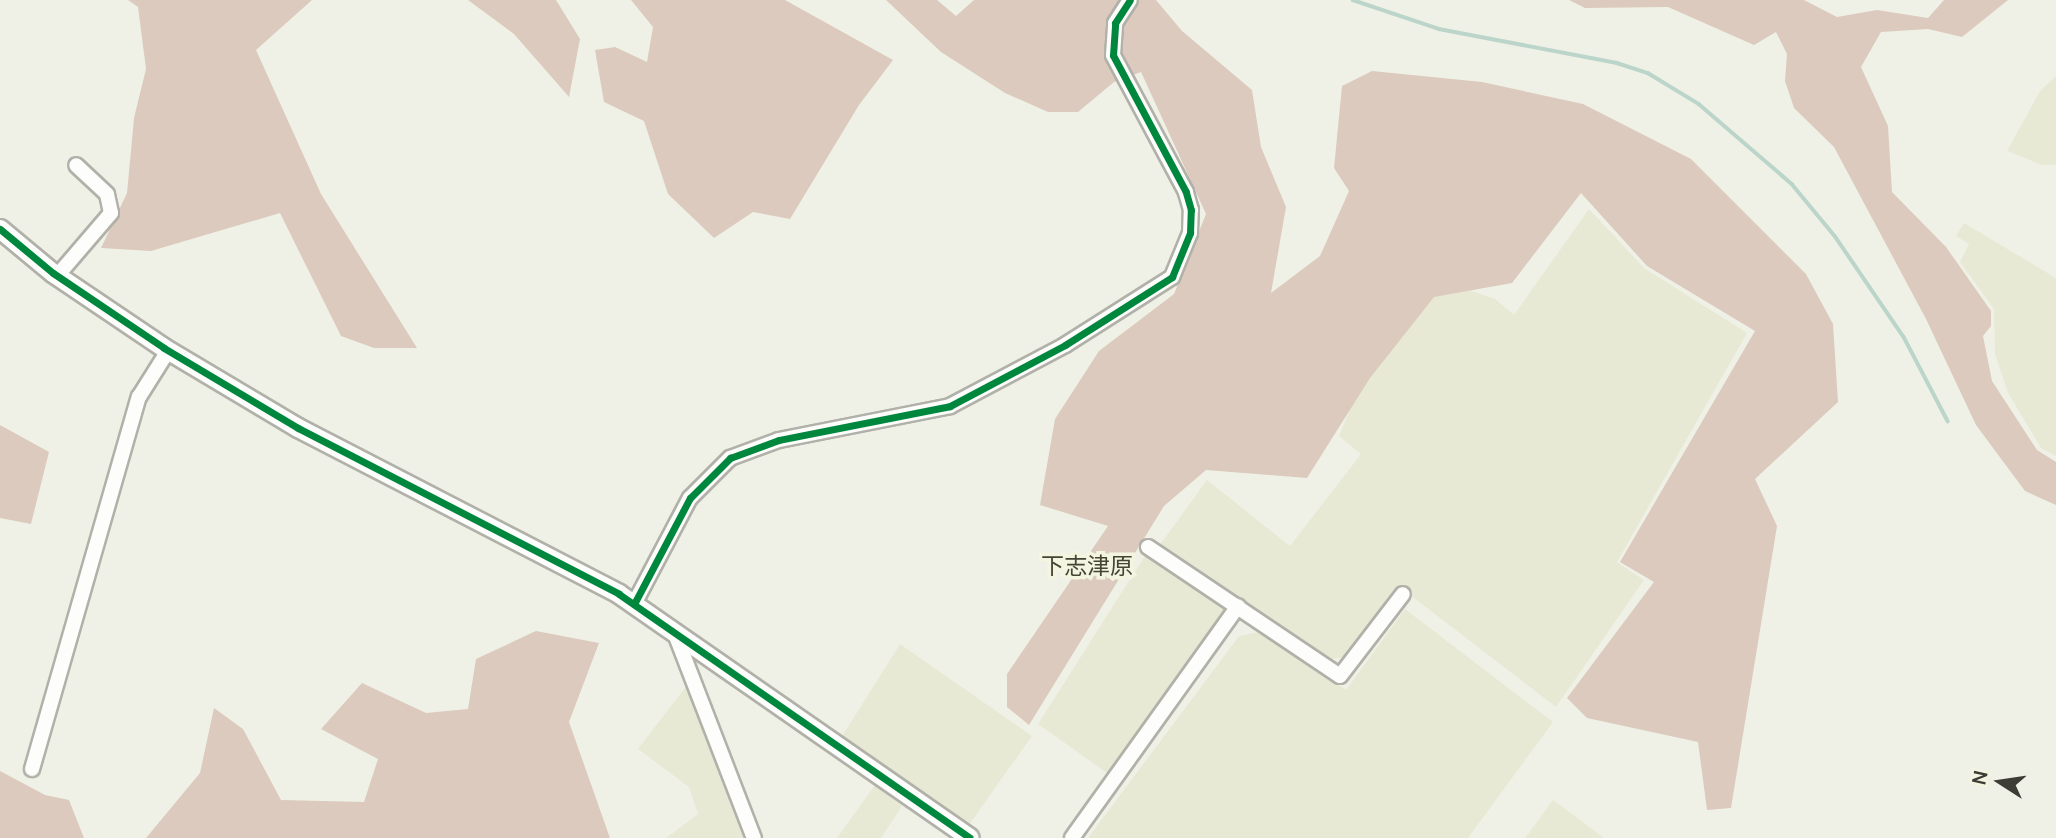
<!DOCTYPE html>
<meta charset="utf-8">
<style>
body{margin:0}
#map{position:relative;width:2056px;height:838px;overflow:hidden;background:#f0f1e6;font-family:Manrope,"Noto Sans JP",sans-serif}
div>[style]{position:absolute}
.built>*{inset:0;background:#e7e9d5}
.forest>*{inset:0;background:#dbcabd}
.stream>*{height:3.5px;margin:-1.75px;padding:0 1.75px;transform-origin:1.75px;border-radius:1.75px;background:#bbd5ca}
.roads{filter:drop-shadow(2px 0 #b1b1a9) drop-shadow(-2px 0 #b1b1a9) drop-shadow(0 2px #b1b1a9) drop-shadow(0 -2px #b1b1a9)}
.minor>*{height:14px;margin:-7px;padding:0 7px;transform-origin:7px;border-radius:7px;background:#fdfdfb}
.tertiary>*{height:18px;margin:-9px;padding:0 9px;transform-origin:9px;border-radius:9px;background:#fdfdfb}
.cycleway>*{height:7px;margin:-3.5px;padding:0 3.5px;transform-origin:3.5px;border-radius:3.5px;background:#00873e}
span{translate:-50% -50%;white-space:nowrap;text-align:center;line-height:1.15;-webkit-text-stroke:7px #f3f5e1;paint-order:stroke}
.quarter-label{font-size:23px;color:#444535}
.north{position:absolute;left:1965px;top:747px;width:70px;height:70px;-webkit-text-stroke:5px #f3f5e1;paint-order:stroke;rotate:282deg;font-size:19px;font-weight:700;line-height:28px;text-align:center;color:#3d3d36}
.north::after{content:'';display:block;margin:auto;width:24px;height:32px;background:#3d3d36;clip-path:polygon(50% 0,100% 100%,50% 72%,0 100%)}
</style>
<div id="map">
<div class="built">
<i style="clip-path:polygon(2056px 76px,2056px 165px,2042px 165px,2007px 151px,2040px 91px)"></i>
<i style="clip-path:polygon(1589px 209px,1644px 268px,1747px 333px,1617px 562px,1644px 580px,1556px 707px,1401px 588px,1346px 657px,1324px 660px,1159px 546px,1207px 480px,1290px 546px,1361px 454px,1339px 436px,1375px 349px,1439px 280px,1495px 299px,1514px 315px)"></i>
<i style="clip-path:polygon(1964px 223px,2056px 278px,2056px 456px,2041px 448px,2008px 393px,1995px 354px,1994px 309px,1960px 262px,1969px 244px,1956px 236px)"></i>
<i style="clip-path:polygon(1146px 554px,1229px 609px,1110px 775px,1038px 724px)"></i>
<i style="clip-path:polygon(1405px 609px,1553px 722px,1468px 838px,1088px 838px,1239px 636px,1259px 632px,1346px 690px)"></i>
<i style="clip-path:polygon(900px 644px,1032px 736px,968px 826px,839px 741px)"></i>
<i style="clip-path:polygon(691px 680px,747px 838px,666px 838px,698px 814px,689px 787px,638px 749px)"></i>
<i style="clip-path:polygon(875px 785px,902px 806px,881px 838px,837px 838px)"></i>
<i style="clip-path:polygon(1553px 800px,1604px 838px,1525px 838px)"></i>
</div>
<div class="forest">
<i style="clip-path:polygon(128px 0,312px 0,256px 50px,321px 194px,417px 348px,374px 348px,341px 336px,280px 213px,151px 251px,101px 248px,127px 193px,134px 118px,146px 69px,138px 7px)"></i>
<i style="clip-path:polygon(468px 0,556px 0,580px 39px,569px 97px,514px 34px)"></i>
<i style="clip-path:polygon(631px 0,785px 0,893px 60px,859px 105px,790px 219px,753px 212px,714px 238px,668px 194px,644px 121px,604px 102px,595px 50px,615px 47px,647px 62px,653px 27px)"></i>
<i style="clip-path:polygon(886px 0,937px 0,956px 16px,974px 0,1156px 0,1182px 31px,1252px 90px,1261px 147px,1286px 207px,1271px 293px,1320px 256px,1349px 191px,1334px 168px,1342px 86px,1372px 71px,1482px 82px,1583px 104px,1691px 159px,1806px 274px,1833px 324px,1838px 402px,1755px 479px,1777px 526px,1731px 808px,1707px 810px,1698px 742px,1587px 718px,1567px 698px,1654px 582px,1620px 562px,1755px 331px,1647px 266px,1581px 193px,1512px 283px,1434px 297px,1370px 378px,1307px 478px,1206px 470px,1164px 506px,1029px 725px,1007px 707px,1007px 674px,1108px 526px,1040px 505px,1055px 419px,1099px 351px,1174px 294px,1206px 214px,1141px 72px,1114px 82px,1078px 112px,1048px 112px,1005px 93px,941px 52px)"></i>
<i style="clip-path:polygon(1569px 0,1804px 0,1837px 17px,1877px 10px,1928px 18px,1944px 0,2008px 0,1962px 37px,1928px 29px,1881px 32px,1861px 67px,1888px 126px,1892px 192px,1946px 247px,1991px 311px,1991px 326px,1983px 336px,1992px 381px,2037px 450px,2056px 462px,2056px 505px,2025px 491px,1976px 425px,1926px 319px,1834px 147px,1794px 108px,1785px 81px,1787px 54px,1776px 32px,1754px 45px,1668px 7px,1585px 8px)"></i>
<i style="clip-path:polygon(0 425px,49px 452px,31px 524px,0 518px)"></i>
<i style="clip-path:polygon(536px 631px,599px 643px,569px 722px,610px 838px,146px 838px,200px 773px,214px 708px,243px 729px,281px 800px,364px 802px,378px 759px,321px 729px,362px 683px,426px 713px,468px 709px,476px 659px)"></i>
<i style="clip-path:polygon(0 771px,45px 795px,69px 800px,84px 838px,0 838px)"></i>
</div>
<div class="stream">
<i style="left:1353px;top:0;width:91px;rotate:18.6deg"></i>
<i style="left:1439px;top:29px;width:181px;rotate:10.8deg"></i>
<i style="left:1617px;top:63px;width:33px;rotate:18deg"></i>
<i style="left:1648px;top:73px;width:60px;rotate:31.3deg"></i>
<i style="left:1699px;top:104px;width:123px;rotate:40.7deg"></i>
<i style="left:1792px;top:184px;width:67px;rotate:50.4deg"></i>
<i style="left:1835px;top:236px;width:122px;rotate:55.7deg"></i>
<i style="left:1904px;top:337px;width:95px;rotate:62.4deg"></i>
</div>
<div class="roads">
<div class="minor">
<i style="left:57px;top:276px;width:83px;rotate:-49.4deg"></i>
<i style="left:111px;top:213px;width:19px;rotate:-102deg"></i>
<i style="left:107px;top:194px;width:42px;rotate:-136.9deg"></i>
<i style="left:1148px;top:547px;width:231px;rotate:33.9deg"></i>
<i style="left:1340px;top:676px;width:103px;rotate:-52.5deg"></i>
<i style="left:634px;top:604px;width:120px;rotate:-62.2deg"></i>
<i style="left:690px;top:498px;width:57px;rotate:-45deg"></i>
<i style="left:730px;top:458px;width:52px;rotate:-20.2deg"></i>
<i style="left:779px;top:440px;width:174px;rotate:-11.2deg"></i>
<i style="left:950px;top:406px;width:130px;rotate:-27.9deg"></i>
<i style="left:1065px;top:345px;width:127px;rotate:-32.4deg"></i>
<i style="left:1172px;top:277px;width:48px;rotate:-67.8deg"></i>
<i style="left:1190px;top:233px;width:23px;rotate:-88deg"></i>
<i style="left:1191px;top:210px;width:19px;rotate:-106deg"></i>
<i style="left:1186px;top:192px;width:155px;rotate:-118.1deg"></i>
<i style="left:1113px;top:55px;width:32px;rotate:-86deg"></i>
<i style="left:1115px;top:23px;width:27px;rotate:-57deg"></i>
<i style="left:674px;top:631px;width:222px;rotate:68.9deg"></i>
<i style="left:32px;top:769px;width:387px;rotate:-74deg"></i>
<i style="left:139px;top:397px;width:54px;rotate:-57.8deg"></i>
<i style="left:1072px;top:838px;width:285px;rotate:-54.4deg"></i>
</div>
<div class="tertiary">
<i style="left:0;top:229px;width:69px;rotate:39.7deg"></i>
<i style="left:53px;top:273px;width:134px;rotate:34deg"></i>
<i style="left:164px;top:348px;width:156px;rotate:30.8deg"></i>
<i style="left:298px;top:428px;width:361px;rotate:27.3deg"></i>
<i style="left:619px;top:594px;width:427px;rotate:34.8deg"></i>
</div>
</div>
<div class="cycleway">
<i style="left:0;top:229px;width:69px;rotate:39.7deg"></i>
<i style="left:53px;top:273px;width:134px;rotate:34deg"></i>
<i style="left:164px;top:348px;width:156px;rotate:30.8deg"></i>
<i style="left:298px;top:428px;width:361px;rotate:27.3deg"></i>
<i style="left:619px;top:594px;width:427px;rotate:34.8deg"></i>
<i style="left:634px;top:604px;width:120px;rotate:-62.2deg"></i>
<i style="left:690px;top:498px;width:57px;rotate:-45deg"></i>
<i style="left:730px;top:458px;width:52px;rotate:-20.2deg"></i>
<i style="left:779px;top:440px;width:174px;rotate:-11.2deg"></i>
<i style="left:950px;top:406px;width:130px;rotate:-27.9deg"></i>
<i style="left:1065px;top:345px;width:127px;rotate:-32.4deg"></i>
<i style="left:1172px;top:277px;width:48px;rotate:-67.8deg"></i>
<i style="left:1190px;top:233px;width:23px;rotate:-88deg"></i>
<i style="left:1191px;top:210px;width:19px;rotate:-106deg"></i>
<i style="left:1186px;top:192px;width:155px;rotate:-118.1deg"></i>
<i style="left:1113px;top:55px;width:32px;rotate:-86deg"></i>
<i style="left:1115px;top:23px;width:27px;rotate:-57deg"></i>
</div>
<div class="quarter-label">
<span style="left:1087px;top:565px">下志津原</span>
</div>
<div class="north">N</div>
</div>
